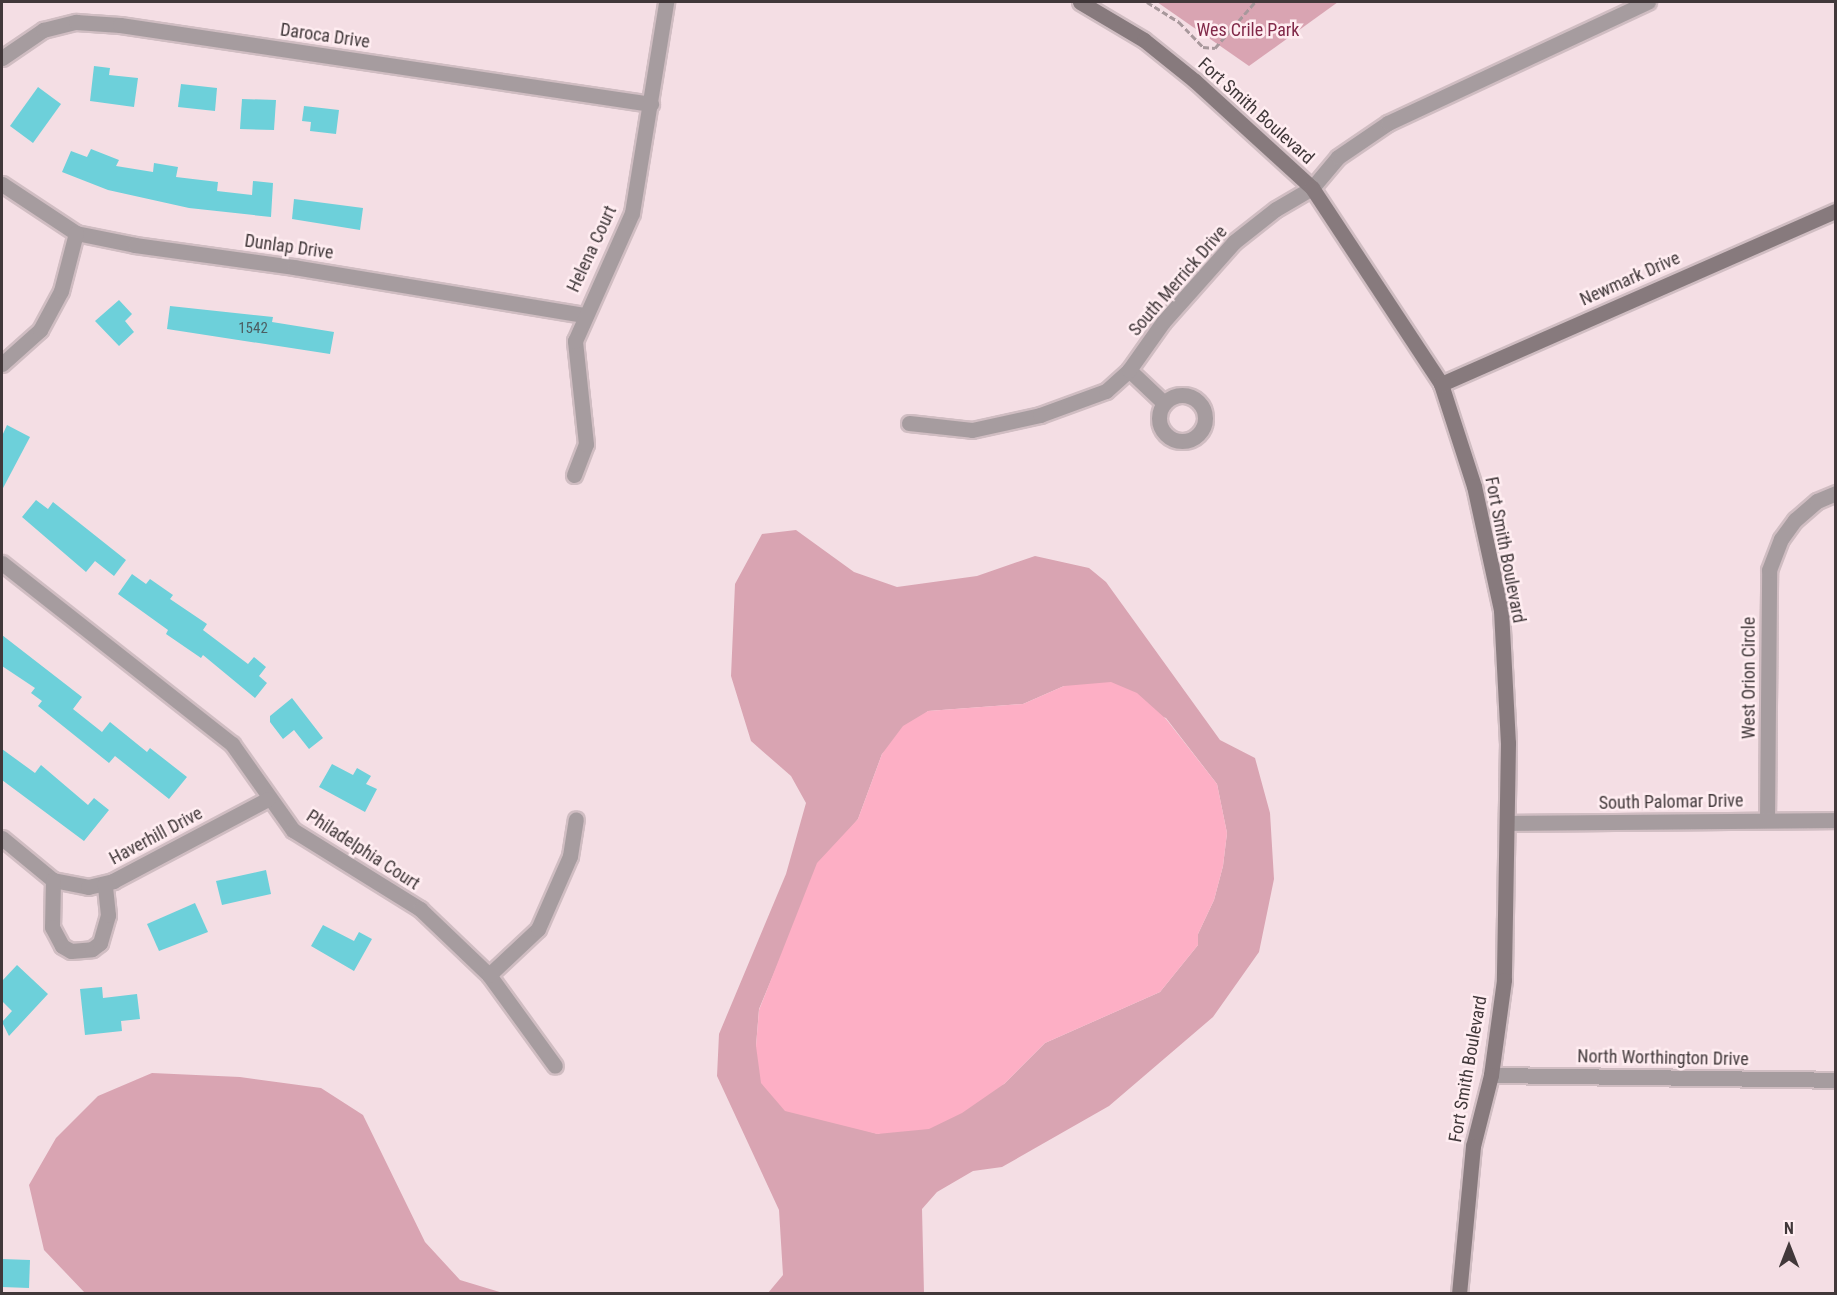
<!DOCTYPE html>
<style>
body{margin:0}
#map{position:relative;width:1837px;height:1295px;overflow:hidden;background:#f4dee4;font-family:"Roboto Condensed",sans-serif}
div>[style]{position:absolute}
.green>*{inset:0;background:#d9a4b2}
.water>*{inset:0;background:#fdafc5}
.building>*{inset:0;background:#6dd0da}
.path>*{height:3px;margin-top:-1.5px;transform-origin:0;background:repeating-linear-gradient(90deg,#a8989c 0 6px,transparent 0 9px)}
.roads{filter:drop-shadow(2px 0 #d0bdc2) drop-shadow(-2px 0 #d0bdc2) drop-shadow(0 2px #d0bdc2) drop-shadow(0 -2px #d0bdc2)}
.street>*{height:15px;margin:-7.5px;padding:0 7.5px;transform-origin:7.5px;border-radius:7.5px;background:#a69c9f}
.street>.ring{margin:-7.5px;padding:0;box-sizing:content-box;background:none;border:15px solid #a69c9f;border-radius:50%}
.secondary>*{height:15px;margin:-7.5px;padding:0 7.5px;transform-origin:7.5px;border-radius:7.5px;background:#877a7d}
span{translate:-50% -50%;white-space:nowrap;text-align:center;line-height:1.15;-webkit-text-stroke:5px #ffedf1;paint-order:stroke}
.number-label{font-size:15px;color:#4c5e62}
.number-label span{-webkit-text-stroke-width:0}
.park-label{font-size:18px;color:#812949}
.street-label{font-size:18px;color:#41383a}
.frame{position:absolute;inset:0;border:3px solid #41383a;pointer-events:none}
.north{position:absolute;left:1759px;top:1217px;width:60px;height:60px;-webkit-text-stroke:4px #ffedf1;paint-order:stroke;rotate:0deg;font-size:16px;font-weight:700;line-height:24px;text-align:center;color:#41383a}
.north::after{content:'';display:block;margin:auto;width:21px;height:27px;background:#41383a;clip-path:polygon(50% 0,100% 100%,50% 72%,0 100%)}
</style>
<div id="map">
<div class="green">
<i style="clip-path:polygon(1157px 2px,1338px 2px,1249px 66px)"></i>
<i style="clip-path:polygon(evenodd,796px 530px,854px 572px,897px 587px,977px 576px,1035px 556px,1089px 568px,1106px 582px,1220px 740px,1255px 758px,1270px 813px,1274px 879px,1259px 952px,1213px 1017px,1109px 1106px,1002px 1167px,973px 1171px,937px 1192px,922px 1209px,924px 1293px,768px 1293px,783px 1275px,779px 1210px,717px 1076px,719px 1034px,786px 874px,806px 803px,791px 776px,751px 741px,731px 676px,735px 584px,762px 534px,796px 530px,1064px 686px,1166px 718px,1217px 784px,1227px 833px,1223px 866px,1214px 900px,1198px 934px,1198px 945px,1160px 992px,1045px 1043px,1004px 1084px,878px 1134px,847px 1125px,756px 1046px,759px 1009px,801px 909px,841px 840px,858px 819px,882px 754px,928px 711px,1023px 704px,1064px 686px)"></i>
<i style="clip-path:polygon(152px 1073px,240px 1077px,321px 1088px,363px 1115px,425px 1242px,460px 1280px,503px 1293px,85px 1293px,44px 1250px,29px 1185px,56px 1138px,98px 1096px)"></i>
</div>
<div class="water">
<i style="clip-path:polygon(1111px 682px,1137px 693px,1166px 719px,1217px 784px,1227px 833px,1223px 866px,1214px 900px,1198px 934px,1198px 945px,1160px 992px,1045px 1043px,1004px 1084px,962px 1113px,929px 1129px,877px 1134px,785px 1111px,761px 1083px,756px 1046px,759px 1010px,817px 863px,858px 819px,882px 754px,903px 726px,928px 711px,1023px 704px,1064px 686px)"></i>
</div>
<div class="building">
<i style="clip-path:polygon(94px 66px,110px 68px,109px 75px,138px 78px,134px 107px,90px 101px)"></i>
<i style="clip-path:polygon(181px 84px,217px 88px,215px 111px,178px 107px)"></i>
<i style="clip-path:polygon(38px 87px,61px 104px,33px 143px,10px 126px)"></i>
<i style="clip-path:polygon(242px 99px,276px 100px,274px 130px,240px 129px)"></i>
<i style="clip-path:polygon(304px 106px,339px 110px,336px 134px,310px 131px,311px 122px,302px 121px)"></i>
<i style="clip-path:polygon(91px 149px,119px 160px,116px 166px,153px 172px,154px 163px,178px 167px,176px 177px,218px 182px,217px 191px,252px 195px,253px 181px,273px 183px,271px 217px,189px 208px,108px 190px,62px 172px,71px 151px,87px 157px)"></i>
<i style="clip-path:polygon(294px 199px,363px 208px,360px 230px,292px 219px)"></i>
<i style="clip-path:polygon(119px 300px,132px 314px,125px 321px,134px 332px,119px 346px,95px 321px)"></i>
<i style="clip-path:polygon(170px 306px,273px 317px,272px 322px,334px 332px,330px 354px,167px 329px)"></i>
<i style="clip-path:polygon(7px 425px,30px 437px,2px 490px,2px 436px)"></i>
<i style="clip-path:polygon(36px 500px,48px 509px,53px 502px,126px 560px,114px 576px,95px 561px,86px 572px,22px 517px)"></i>
<i style="clip-path:polygon(132px 574px,146px 584px,150px 579px,173px 595px,170px 599px,207px 624px,203px 630px,248px 664px,254px 657px,266px 667px,259px 676px,267px 683px,255px 698px,203px 655px,201px 658px,166px 634px,168px 630px,118px 594px)"></i>
<i style="clip-path:polygon(2px 635px,82px 697px,73px 709px,102px 732px,110px 722px,147px 752px,150px 748px,187px 777px,169px 799px,115px 756px,109px 763px,38px 706px,42px 701px,31px 693px,35px 688px,2px 666px)"></i>
<i style="clip-path:polygon(292px 698px,323px 738px,309px 749px,294px 730px,283px 739px,270px 722px,270px 716px)"></i>
<i style="clip-path:polygon(2px 749px,35px 773px,41px 765px,88px 805px,94px 798px,109px 810px,84px 841px,2px 780px)"></i>
<i style="clip-path:polygon(332px 764px,353px 775px,357px 768px,371px 776px,366px 784px,377px 789px,365px 812px,319px 787px)"></i>
<i style="clip-path:polygon(266px 870px,271px 894px,222px 905px,216px 881px)"></i>
<i style="clip-path:polygon(195px 903px,208px 932px,159px 951px,147px 924px)"></i>
<i style="clip-path:polygon(323px 925px,354px 941px,359px 932px,372px 939px,354px 971px,311px 946px)"></i>
<i style="clip-path:polygon(17px 965px,48px 994px,9px 1036px,2px 1022px,12px 1011px,2px 1001px,2px 981px)"></i>
<i style="clip-path:polygon(102px 987px,103px 998px,137px 994px,140px 1019px,121px 1021px,122px 1031px,85px 1035px,80px 989px)"></i>
<i style="clip-path:polygon(2px 1259px,30px 1260px,29px 1288px,2px 1287px)"></i>
</div>
<div class="path">
<i style="left:1147px;top:2px;width:38px;rotate:32deg"></i>
<i style="left:1179px;top:22px;width:35px;rotate:46deg"></i>
<i style="left:1203px;top:47px;width:12px;rotate:5deg"></i>
<i style="left:1215px;top:48px;width:61px;rotate:-49deg"></i>
</div>
<div class="roads">
<div class="street">
<i style="left:2px;top:58px;width:50px;rotate:-34.3deg"></i>
<i style="left:43px;top:30px;width:34px;rotate:-14deg"></i>
<i style="left:76px;top:22px;width:44px;rotate:3.9deg"></i>
<i style="left:120px;top:25px;width:537px;rotate:8.46deg"></i>
<i style="left:2px;top:184px;width:89px;rotate:33.5deg"></i>
<i style="left:76px;top:233px;width:60px;rotate:11.5deg"></i>
<i style="left:135px;top:245px;width:161px;rotate:7.9deg"></i>
<i style="left:294px;top:267px;width:294px;rotate:9.4deg"></i>
<i style="left:2px;top:364px;width:51px;rotate:-41.8deg"></i>
<i style="left:40px;top:330px;width:44px;rotate:-61.7deg"></i>
<i style="left:61px;top:291px;width:60px;rotate:-75.5deg"></i>
<i style="left:1129px;top:370px;width:48px;rotate:43.3deg"></i>
<i class="ring" style="left:1159px;top:395px;width:31px;height:31px"></i>
<i style="left:909px;top:423px;width:63px;rotate:6.3deg"></i>
<i style="left:972px;top:430px;width:70px;rotate:-12.4deg"></i>
<i style="left:1040px;top:415px;width:70px;rotate:-20deg"></i>
<i style="left:1106px;top:391px;width:31px;rotate:-42deg"></i>
<i style="left:1129px;top:370px;width:59px;rotate:-54.7deg"></i>
<i style="left:1163px;top:322px;width:107px;rotate:-48.4deg"></i>
<i style="left:1234px;top:242px;width:53px;rotate:-38.2deg"></i>
<i style="left:1276px;top:209px;width:42px;rotate:-30.3deg"></i>
<i style="left:1312px;top:188px;width:40px;rotate:-50deg"></i>
<i style="left:1338px;top:157px;width:60px;rotate:-34.2deg"></i>
<i style="left:1388px;top:123px;width:287px;rotate:-25deg"></i>
<i style="left:574px;top:475px;width:33px;rotate:-69deg"></i>
<i style="left:586px;top:444px;width:104px;rotate:-96.1deg"></i>
<i style="left:575px;top:341px;width:140px;rotate:-66deg"></i>
<i style="left:632px;top:213px;width:214px;rotate:-80.8deg"></i>
<i style="left:2px;top:563px;width:293px;rotate:38.2deg"></i>
<i style="left:232px;top:744px;width:105px;rotate:54.7deg"></i>
<i style="left:293px;top:830px;width:150px;rotate:31.9deg"></i>
<i style="left:420px;top:909px;width:95px;rotate:43.7deg"></i>
<i style="left:489px;top:975px;width:112px;rotate:54deg"></i>
<i style="left:1767px;top:820px;width:250px;rotate:-89.5deg"></i>
<i style="left:1769px;top:570px;width:33px;rotate:-69deg"></i>
<i style="left:1781px;top:539px;width:24px;rotate:-54deg"></i>
<i style="left:1795px;top:520px;width:29px;rotate:-41deg"></i>
<i style="left:1817px;top:501px;width:21px;rotate:-23deg"></i>
<i style="left:1507px;top:823px;width:329px;rotate:-0.5deg"></i>
<i style="left:2px;top:838px;width:66px;rotate:39.5deg"></i>
<i style="left:53px;top:880px;width:36px;rotate:11deg"></i>
<i style="left:88px;top:887px;width:26px;rotate:-13deg"></i>
<i style="left:113px;top:881px;width:175px;rotate:-27.9deg"></i>
<i style="left:53px;top:880px;width:47px;rotate:91.2deg"></i>
<i style="left:52px;top:927px;width:21px;rotate:62deg"></i>
<i style="left:62px;top:946px;width:10px;rotate:29deg"></i>
<i style="left:71px;top:951px;width:21px;rotate:-5deg"></i>
<i style="left:92px;top:949px;width:10px;rotate:-37deg"></i>
<i style="left:100px;top:943px;width:29px;rotate:-74deg"></i>
<i style="left:108px;top:915px;width:31px;rotate:-96deg"></i>
<i style="left:489px;top:975px;width:67px;rotate:-43.2deg"></i>
<i style="left:538px;top:929px;width:80px;rotate:-66.3deg"></i>
<i style="left:570px;top:856px;width:37px;rotate:-81deg"></i>
<i style="left:1491px;top:1075px;width:345px;rotate:0.8deg"></i>
</div>
<div class="secondary">
<i style="left:1080px;top:2px;width:74px;rotate:30.7deg"></i>
<i style="left:1144px;top:40px;width:65px;rotate:38.8deg"></i>
<i style="left:1195px;top:81px;width:159px;rotate:42.4deg"></i>
<i style="left:1312px;top:188px;width:235px;rotate:56.6deg"></i>
<i style="left:1441px;top:384px;width:107px;rotate:72.1deg"></i>
<i style="left:1474px;top:486px;width:127px;rotate:77.7deg"></i>
<i style="left:1501px;top:610px;width:133px;rotate:87deg"></i>
<i style="left:1508px;top:743px;width:237px;rotate:91deg"></i>
<i style="left:1504px;top:980px;width:96px;rotate:97.8deg"></i>
<i style="left:1491px;top:1075px;width:73px;rotate:104.2deg"></i>
<i style="left:1473px;top:1146px;width:149px;rotate:95.4deg"></i>
<i style="left:1441px;top:384px;width:431px;rotate:-23.7deg"></i>
</div>
</div>
<div class="number-label">
<span style="left:253px;top:329px">1542</span>
</div>
<div class="park-label">
<span style="left:1248px;top:30px">Wes Crile Park</span>
</div>
<div class="street-label">
<span style="left:325px;top:36px;rotate:8deg">Daroca Drive</span>
<span style="left:1256px;top:111px;rotate:42deg">Fort Smith Boulevard</span>
<span style="left:289px;top:247px;rotate:8deg">Dunlap Drive</span>
<span style="left:592px;top:249px;rotate:-65deg">Helena Court</span>
<span style="left:1630px;top:279px;rotate:-24deg">Newmark Drive</span>
<span style="left:1178px;top:281px;rotate:-49deg">South Merrick Drive</span>
<span style="left:1505px;top:550px;rotate:79deg">Fort Smith Boulevard</span>
<span style="left:1749px;top:678px;rotate:-90deg">West Orion Circle</span>
<span style="left:1671px;top:802px;rotate:-1deg">South Palomar Drive</span>
<span style="left:156px;top:836px;rotate:-28deg">Haverhill Drive</span>
<span style="left:363px;top:850px;rotate:33deg">Philadelphia Court</span>
<span style="left:1663px;top:1058px;rotate:1deg">North Worthington Drive</span>
<span style="left:1468px;top:1069px;rotate:-80deg">Fort Smith Boulevard</span>
</div>
<div class="frame"></div>
<div class="north">N</div>
</div>
